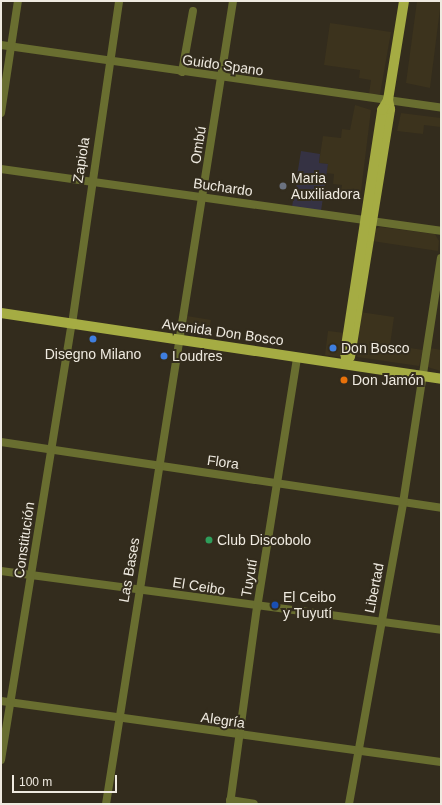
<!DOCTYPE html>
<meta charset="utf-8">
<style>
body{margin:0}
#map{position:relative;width:442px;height:805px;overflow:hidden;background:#332c1d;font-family:Helvetica,sans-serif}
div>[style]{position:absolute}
.built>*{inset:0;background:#3c331d}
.industrial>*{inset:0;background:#353243}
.minor>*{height:8px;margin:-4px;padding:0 4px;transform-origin:4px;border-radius:4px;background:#696e30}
.major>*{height:10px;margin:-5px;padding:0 5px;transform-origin:5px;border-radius:5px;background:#a5ac43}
.dots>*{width:11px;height:11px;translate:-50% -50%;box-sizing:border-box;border:2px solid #332c1d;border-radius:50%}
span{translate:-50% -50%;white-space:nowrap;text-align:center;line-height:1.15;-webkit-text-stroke:4px #332c1d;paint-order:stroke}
.street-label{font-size:14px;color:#efeae0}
.poi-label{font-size:14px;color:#efeae0}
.left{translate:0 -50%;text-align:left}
.frame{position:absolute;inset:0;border:2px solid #efeae0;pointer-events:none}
.scale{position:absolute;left:12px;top:775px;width:105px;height:18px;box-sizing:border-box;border:2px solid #efeae0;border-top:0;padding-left:5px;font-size:12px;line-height:14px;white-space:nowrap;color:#efeae0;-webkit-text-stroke:3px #332c1d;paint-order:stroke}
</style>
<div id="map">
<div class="built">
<i style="clip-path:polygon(417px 1px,441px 1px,430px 88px,406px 83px)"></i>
<i style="clip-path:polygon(330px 23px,391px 32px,380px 94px,369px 94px,371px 80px,359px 78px,360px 70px,324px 65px)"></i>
<i style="clip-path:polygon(355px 105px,371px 110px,360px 199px,340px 195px,342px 185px,333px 184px,334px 174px,326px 173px,328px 164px,319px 163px,323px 136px,341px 138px,342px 129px,350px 130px)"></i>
<i style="clip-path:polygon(401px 113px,441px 118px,441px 127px,424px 125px,423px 134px,397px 131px)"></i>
<i style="clip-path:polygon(380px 227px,435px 234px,439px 241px,438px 251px,372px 241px,375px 229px)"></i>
<i style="clip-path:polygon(360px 312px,394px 317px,390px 345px,423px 350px,419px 366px,357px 357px)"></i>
<i style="clip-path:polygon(187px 316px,211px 320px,208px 337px,187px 333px)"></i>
<i style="clip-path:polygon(328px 331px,345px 333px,340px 357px,325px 355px)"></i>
<i style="clip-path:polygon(430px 348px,441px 350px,441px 371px,427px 367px)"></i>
</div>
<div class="industrial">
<i style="clip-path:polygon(301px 151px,320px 154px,319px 163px,328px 164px,321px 211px,292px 207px)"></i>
</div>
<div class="minor">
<i style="left:1px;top:45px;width:444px;rotate:8.1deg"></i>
<i style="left:182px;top:72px;width:62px;rotate:-79.8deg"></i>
<i style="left:1px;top:113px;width:113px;rotate:-81.4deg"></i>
<i style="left:1px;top:169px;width:444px;rotate:8deg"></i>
<i style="left:1px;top:442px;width:445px;rotate:8.5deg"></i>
<i style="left:1px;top:571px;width:444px;rotate:7.6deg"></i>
<i style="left:1px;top:701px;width:444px;rotate:7.9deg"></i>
<i style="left:1px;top:760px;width:442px;rotate:-80.8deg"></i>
<i style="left:72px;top:324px;width:326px;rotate:-81.7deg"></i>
<i style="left:230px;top:800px;width:24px;rotate:9deg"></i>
<i style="left:106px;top:804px;width:813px;rotate:-81.01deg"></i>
<i style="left:230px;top:804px;width:198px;rotate:-82.2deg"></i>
<i style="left:257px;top:608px;width:254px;rotate:-80.9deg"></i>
<i style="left:349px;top:804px;width:306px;rotate:-79.8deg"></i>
<i style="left:403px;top:503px;width:248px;rotate:-81.2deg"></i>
</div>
<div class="major">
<i style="left:1px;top:313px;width:445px;rotate:8.5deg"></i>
<i style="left:350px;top:357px;width:251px;rotate:-80.8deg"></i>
<i style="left:390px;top:109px;width:9px;rotate:-103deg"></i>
<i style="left:347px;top:364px;width:11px;rotate:-100deg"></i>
<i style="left:345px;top:353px;width:246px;rotate:-81.3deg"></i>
<i style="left:382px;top:110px;width:12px;rotate:-59deg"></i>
<i style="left:388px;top:100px;width:100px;rotate:-80.8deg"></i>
</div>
<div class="dots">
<i style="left:283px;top:186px;background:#6b7280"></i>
<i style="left:93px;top:339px;background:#3f7fe0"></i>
<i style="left:333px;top:348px;background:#3f7fe0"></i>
<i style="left:164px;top:356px;background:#3f7fe0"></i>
<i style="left:344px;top:380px;background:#e8710a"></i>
<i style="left:209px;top:540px;background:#2e9e5b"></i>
<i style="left:275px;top:605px;background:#1a4fb4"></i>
</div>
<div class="street-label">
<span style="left:223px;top:65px;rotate:8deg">Guido Spano</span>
<span style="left:198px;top:145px;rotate:-81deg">Ombú</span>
<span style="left:81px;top:160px;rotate:-81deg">Zapiola</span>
<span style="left:223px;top:187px;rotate:8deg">Buchardo</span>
<span style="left:223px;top:332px;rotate:8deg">Avenida Don Bosco</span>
<span style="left:223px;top:462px;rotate:8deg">Flora</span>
<span style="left:24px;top:540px;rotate:-82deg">Constitución</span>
<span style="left:129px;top:570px;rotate:-80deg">Las Bases</span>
<span style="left:249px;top:578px;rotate:-80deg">Tuyutí</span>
<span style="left:199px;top:586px;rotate:9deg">El Ceibo</span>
<span style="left:374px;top:588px;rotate:-79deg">Libertad</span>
<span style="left:223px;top:720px;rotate:8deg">Alegría</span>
</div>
<div class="poi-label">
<span class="left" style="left:291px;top:186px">Maria<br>Auxiliadora</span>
<span class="left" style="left:341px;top:348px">Don Bosco</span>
<span style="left:93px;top:354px">Disegno Milano</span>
<span class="left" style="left:172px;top:356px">Loudres</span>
<span class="left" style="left:352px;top:380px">Don Jamón</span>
<span class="left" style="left:217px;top:540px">Club Discobolo</span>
<span class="left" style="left:283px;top:605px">El Ceibo<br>y Tuyutí</span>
</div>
<div class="frame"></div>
<div class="scale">100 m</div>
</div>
